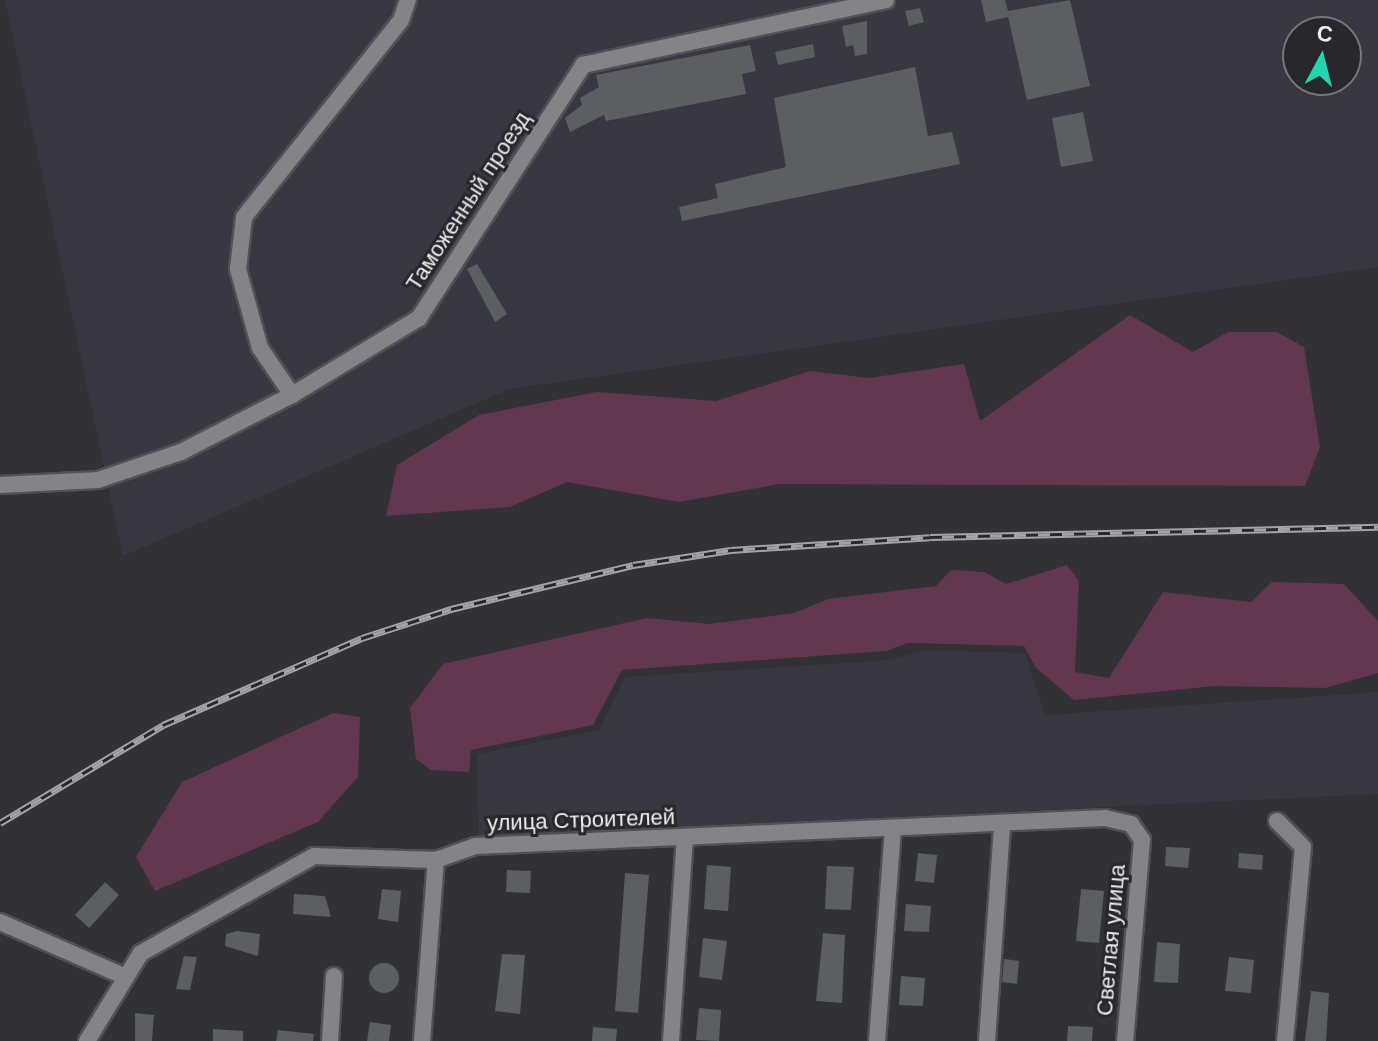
<!DOCTYPE html>
<meta charset="utf-8">
<style>
body{margin:0}
#map{position:relative;width:1378px;height:1041px;overflow:hidden;background:#323135;font-family:Helvetica,sans-serif}
div>[style]{position:absolute}
.built>*{inset:0;background:#393741}
.green>*{inset:0;background:#63374f}
.building>*{inset:0;background:#5c5e62}
.round{border-radius:50%}
.roads{filter:drop-shadow(2px 0 #515053) drop-shadow(-2px 0 #515053) drop-shadow(0 2px #515053) drop-shadow(0 -2px #515053)}
.street>*{height:16px;margin:-8px;padding:0 8px;transform-origin:8px;border-radius:8px;background:#848387}
.rail>*{height:7px;margin-top:-3.5px;transform-origin:0;background:repeating-linear-gradient(90deg,#28272b 0 12px,#a4a3a6 0 24px);box-sizing:border-box;border-block:2px solid #a4a3a6}
span{translate:-50% -50%;white-space:nowrap;text-align:center;line-height:1.15;-webkit-text-stroke:6px #28272b;paint-order:stroke}
.street-label{font-size:22px;color:#edecef}
.north{position:absolute;left:1282px;top:16px;width:80px;height:80px;box-sizing:border-box;background:#28272b;border:2px solid #777679;border-radius:50%;rotate:7deg;font-size:22px;font-weight:700;line-height:32px;text-align:center;color:#edecef}
.north::after{content:'';display:block;margin:auto;width:28px;height:36px;background:#22d5af;clip-path:polygon(50% 0,100% 100%,50% 72%,0 100%)}
</style>
<div id="map">
<div class="built">
<i style="clip-path:polygon(evenodd,5px 0,1378px 0,1378px 267px,509px 389px,123px 556px,5px 0,1298px 32px,1346px 32px,1346px 80px,1298px 80px,1298px 32px)"></i>
<i style="clip-path:polygon(924px 650px,1025px 653px,1045px 715px,1378px 692px,1378px 794px,479px 837px,477px 754px,599px 730px,625px 677px,889px 660px)"></i>
</div>
<div class="green">
<i style="clip-path:polygon(1130px 315px,1193px 352px,1228px 332px,1277px 332px,1304px 347px,1320px 447px,1305px 486px,779px 484px,679px 502px,567px 482px,510px 507px,386px 516px,397px 465px,479px 415px,597px 392px,716px 401px,810px 371px,869px 378px,964px 364px,980px 421px)"></i>
<i style="clip-path:polygon(1067px 565px,1079px 581px,1075px 672px,1109px 678px,1163px 592px,1251px 602px,1272px 582px,1344px 584px,1378px 621px,1378px 673px,1325px 688px,1215px 686px,1074px 700px,1036px 668px,1024px 646px,908px 643px,886px 651px,622px 670px,593px 725px,471px 750px,469px 772px,431px 770px,416px 759px,410px 708px,443px 664px,647px 618px,709px 624px,794px 613px,828px 599px,936px 586px,951px 570px,984px 572px,1006px 584px)"></i>
<i style="clip-path:polygon(333px 713px,360px 717px,358px 777px,318px 822px,155px 891px,136px 857px,182px 782px)"></i>
</div>
<div class="building">
<i style="clip-path:polygon(981px 0,1005px 0,1008px 11px,1070px 0,1090px 86px,1027px 100px,1008px 17px,986px 22px)"></i>
<i style="clip-path:polygon(920px 8px,924px 22px,909px 26px,905px 11px)"></i>
<i style="clip-path:polygon(867px 21px,867px 54px,855px 56px,853px 45px,846px 47px,842px 26px)"></i>
<i style="clip-path:polygon(813px 44px,815px 57px,778px 65px,775px 52px)"></i>
<i style="clip-path:polygon(750px 45px,756px 71px,742px 74px,746px 94px,606px 121px,604px 115px,570px 132px,565px 118px,582px 105px,580px 98px,599px 87px,596px 75px)"></i>
<i style="clip-path:polygon(915px 67px,928px 136px,952px 132px,960px 164px,682px 221px,679px 207px,718px 198px,715px 184px,786px 167px,774px 98px)"></i>
<i style="clip-path:polygon(1083px 112px,1093px 161px,1061px 167px,1052px 118px)"></i>
<i style="clip-path:polygon(477px 264px,507px 314px,495px 322px,467px 269px)"></i>
<i style="clip-path:polygon(1166px 847px,1190px 848px,1188px 868px,1165px 866px)"></i>
<i style="clip-path:polygon(918px 853px,937px 855px,934px 883px,915px 881px)"></i>
<i style="clip-path:polygon(1239px 853px,1263px 855px,1262px 870px,1238px 868px)"></i>
<i style="clip-path:polygon(707px 865px,731px 867px,728px 911px,704px 909px)"></i>
<i style="clip-path:polygon(827px 866px,854px 867px,851px 910px,825px 909px)"></i>
<i style="clip-path:polygon(507px 870px,531px 871px,530px 893px,506px 892px)"></i>
<i style="clip-path:polygon(625px 873px,649px 875px,638px 1013px,615px 1011px)"></i>
<i style="clip-path:polygon(105px 882px,119px 895px,89px 928px,75px 915px)"></i>
<i style="clip-path:polygon(382px 889px,401px 891px,398px 922px,378px 919px)"></i>
<i style="clip-path:polygon(1081px 889px,1104px 891px,1099px 943px,1076px 941px)"></i>
<i style="clip-path:polygon(294px 894px,325px 896px,331px 917px,293px 914px)"></i>
<i style="clip-path:polygon(906px 904px,931px 906px,929px 932px,904px 931px)"></i>
<i style="clip-path:polygon(237px 931px,260px 934px,258px 956px,225px 946px,226px 934px)"></i>
<i style="clip-path:polygon(823px 933px,845px 935px,842px 1003px,816px 1001px)"></i>
<i style="clip-path:polygon(703px 938px,727px 941px,722px 980px,699px 977px)"></i>
<i style="clip-path:polygon(1157px 942px,1180px 944px,1178px 983px,1154px 982px)"></i>
<i style="clip-path:polygon(502px 954px,525px 955px,520px 1014px,495px 1011px)"></i>
<i style="clip-path:polygon(184px 956px,197px 957px,190px 990px,176px 989px)"></i>
<i style="clip-path:polygon(1229px 957px,1254px 960px,1251px 993px,1225px 991px)"></i>
<i style="clip-path:polygon(1004px 959px,1019px 961px,1017px 984px,1002px 982px)"></i>
<i class="round" style="left:369px;top:963px;width:30px;height:30px"></i>
<i style="clip-path:polygon(901px 976px,925px 978px,923px 1006px,899px 1005px)"></i>
<i style="clip-path:polygon(1311px 991px,1329px 993px,1326px 1041px,1305px 1041px)"></i>
<i style="clip-path:polygon(699px 1008px,721px 1010px,719px 1041px,696px 1040px)"></i>
<i style="clip-path:polygon(135px 1013px,154px 1015px,152px 1041px,135px 1041px)"></i>
<i style="clip-path:polygon(370px 1022px,391px 1025px,389px 1041px,367px 1041px)"></i>
<i style="clip-path:polygon(1068px 1026px,1093px 1027px,1092px 1041px,1067px 1041px)"></i>
<i style="clip-path:polygon(593px 1027px,617px 1029px,616px 1041px,592px 1041px)"></i>
<i style="clip-path:polygon(213px 1029px,243px 1031px,243px 1041px,213px 1041px)"></i>
<i style="clip-path:polygon(278px 1030px,314px 1034px,313px 1041px,276px 1041px)"></i>
</div>
<div class="roads">
<div class="street">
<i style="left:292px;top:395px;width:57px;rotate:-124.2deg"></i>
<i style="left:260px;top:348px;width:82px;rotate:-105.6deg"></i>
<i style="left:238px;top:269px;width:52px;rotate:-83.4deg"></i>
<i style="left:244px;top:217px;width:252px;rotate:-51.4deg"></i>
<i style="left:401px;top:20px;width:21px;rotate:-71deg"></i>
<i style="left:0;top:485px;width:98px;rotate:-2.9deg"></i>
<i style="left:98px;top:480px;width:88px;rotate:-18.6deg"></i>
<i style="left:181px;top:452px;width:125px;rotate:-27.2deg"></i>
<i style="left:292px;top:395px;width:149px;rotate:-31.2deg"></i>
<i style="left:419px;top:318px;width:302px;rotate:-57deg"></i>
<i style="left:583px;top:65px;width:310px;rotate:-12.1deg"></i>
<i style="left:1277px;top:821px;width:37px;rotate:45deg"></i>
<i style="left:1303px;top:847px;width:195px;rotate:95.3deg"></i>
<i style="left:0;top:922px;width:137px;rotate:23.6deg"></i>
<i style="left:87px;top:1041px;width:103px;rotate:-58.5deg"></i>
<i style="left:141px;top:953px;width:198px;rotate:-29.3deg"></i>
<i style="left:314px;top:856px;width:122px;rotate:1.9deg"></i>
<i style="left:436px;top:860px;width:41px;rotate:-19.7deg"></i>
<i style="left:475px;top:846px;width:631px;rotate:-2.54deg"></i>
<i style="left:1105px;top:818px;width:27px;rotate:13deg"></i>
<i style="left:1131px;top:824px;width:19px;rotate:55deg"></i>
<i style="left:1142px;top:840px;width:202px;rotate:94.8deg"></i>
<i style="left:330px;top:1041px;width:65px;rotate:-86.5deg"></i>
<i style="left:422px;top:1041px;width:182px;rotate:-85.6deg"></i>
<i style="left:671px;top:1041px;width:203px;rotate:-86.1deg"></i>
<i style="left:877px;top:1041px;width:212px;rotate:-85.7deg"></i>
<i style="left:987px;top:1041px;width:218px;rotate:-86deg"></i>
</div>
</div>
<div class="rail">
<i style="left:0;top:823px;width:190px;rotate:-31deg"></i>
<i style="left:163px;top:725px;width:217px;rotate:-23.6deg"></i>
<i style="left:362px;top:638px;width:94px;rotate:-18deg"></i>
<i style="left:451px;top:609px;width:187px;rotate:-13.6deg"></i>
<i style="left:633px;top:565px;width:99px;rotate:-8.7deg"></i>
<i style="left:731px;top:550px;width:199px;rotate:-3.7deg"></i>
<i style="left:930px;top:537px;width:448px;rotate:-1.3deg"></i>
</div>
<div class="street-label">
<span style="left:468px;top:201px;rotate:-57deg">Таможенный проезд</span>
<span style="left:581px;top:820px;rotate:-2deg">улица Строителей</span>
<span style="left:1111px;top:940px;rotate:-85deg">Светлая улица</span>
</div>
<div class="north">С</div>
</div>
